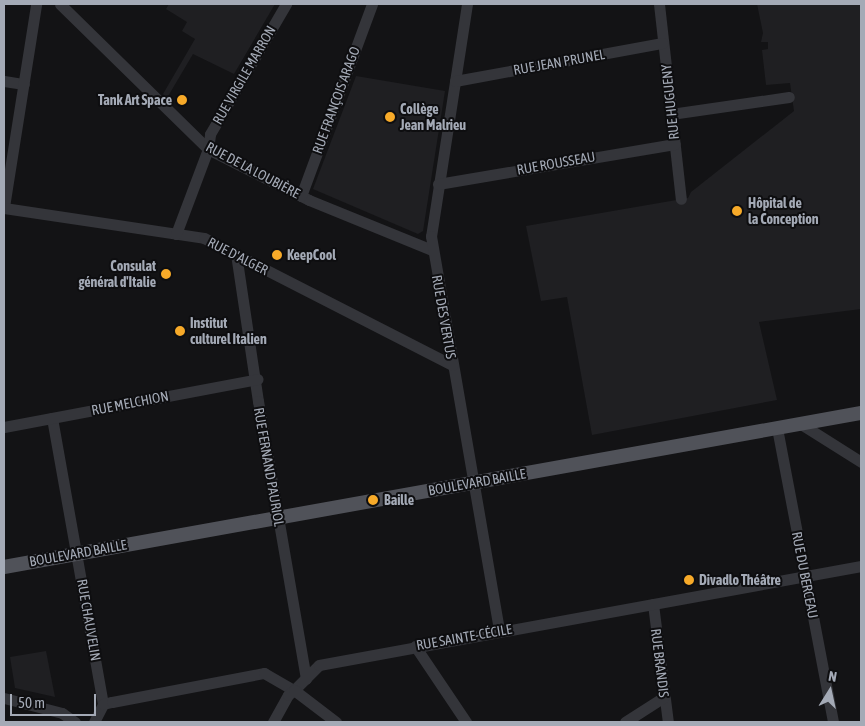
<!DOCTYPE html>
<meta charset="utf-8">
<style>
body{margin:0}
#map{position:relative;width:865px;height:726px;overflow:hidden;background:#131315;font-family:"Asap Condensed",sans-serif}
div>[style]{position:absolute}
.built>*{inset:0;background:#1f1f22}
.minor>*{height:11px;margin:-5.5px;padding:0 5.5px;transform-origin:5.5px;border-radius:5.5px;background:#34353a}
.major>*{height:14px;margin:-7px;padding:0 7px;transform-origin:7px;border-radius:7px;background:#505259}
.dots>*{width:14px;height:14px;translate:-50% -50%;box-sizing:border-box;border:2px solid #0e0e10;border-radius:50%}
span{translate:-50% -50%;white-space:nowrap;text-align:center;line-height:1.15;-webkit-text-stroke:4px #0e0e10;paint-order:stroke}
.street-label{font-size:14px;color:#a4aab6}
.poi-label{font-size:14px;color:#a4aab6;font-weight:700}
.right{translate:-100% -50%;text-align:right}
.left{translate:0 -50%;text-align:left}
.frame{position:absolute;inset:0;border:5px solid #a4aab6;pointer-events:none}
.north{position:absolute;left:805px;top:666px;width:50px;height:50px;-webkit-text-stroke:4px #0e0e10;paint-order:stroke;rotate:10deg;font-size:14px;font-weight:700;line-height:20px;text-align:center;color:#a4aab6}
.north::after{content:'';display:block;margin:auto;width:18px;height:22px;background:#a4aab6;clip-path:polygon(50% 0,100% 100%,50% 72%,0 100%)}
.scale{position:absolute;left:10px;top:694px;width:86px;height:22px;box-sizing:border-box;border:2px solid #a4aab6;border-top:0;padding-left:6px;font-size:15px;line-height:18px;white-space:nowrap;color:#a4aab6;-webkit-text-stroke:4px #0e0e10;paint-order:stroke}
</style>
<div id="map">
<div class="built">
<i style="clip-path:polygon(169px 4px,275px 4px,234px 74px,193px 54px,167px 98px,163px 94px,195px 39px,182px 31px,187px 22px,166px 9px)"></i>
<i style="clip-path:polygon(757px 4px,861px 4px,861px 309px,759px 322px,777px 400px,592px 435px,567px 297px,541px 301px,526px 226px,688px 198px,691px 192px,794px 111px,790px 83px,766px 85px,762px 50px,768px 49px,768px 42px,761px 42px,763px 33px)"></i>
<i style="clip-path:polygon(356px 76px,445px 91px,423px 231px,418px 234px,313px 189px)"></i>
<i style="clip-path:polygon(46px 651px,55px 697px,15px 688px,10px 657px)"></i>
</div>
<div class="minor">
<i style="left:60px;top:4px;width:207px;rotate:44.4deg"></i>
<i style="left:208px;top:149px;width:113px;rotate:26.8deg"></i>
<i style="left:309px;top:200px;width:133px;rotate:22.1deg"></i>
<i style="left:467px;top:4px;width:235px;rotate:98.8deg"></i>
<i style="left:431px;top:236px;width:400px;rotate:80.2deg"></i>
<i style="left:659px;top:4px;width:196px;rotate:83.6deg"></i>
<i style="left:4px;top:81px;width:20px;rotate:9deg"></i>
<i style="left:455px;top:81px;width:211px;rotate:-10.4deg"></i>
<i style="left:671px;top:114px;width:119px;rotate:-8.2deg"></i>
<i style="left:438px;top:184px;width:240px;rotate:-9.6deg"></i>
<i style="left:301px;top:196px;width:205px;rotate:-69.7deg"></i>
<i style="left:4px;top:207px;width:206px;rotate:-81deg"></i>
<i style="left:4px;top:208px;width:202px;rotate:8.5deg"></i>
<i style="left:204px;top:238px;width:279px;rotate:27.1deg"></i>
<i style="left:176px;top:234px;width:91px;rotate:-69.4deg"></i>
<i style="left:208px;top:149px;width:15px;rotate:-82deg"></i>
<i style="left:210px;top:134px;width:151px;rotate:-59.7deg"></i>
<i style="left:236px;top:254px;width:149px;rotate:81.5deg"></i>
<i style="left:258px;top:401px;width:282px;rotate:80.2deg"></i>
<i style="left:52px;top:418px;width:291px;rotate:79.9deg"></i>
<i style="left:801px;top:424px;width:71px;rotate:32.3deg"></i>
<i style="left:4px;top:427px;width:258px;rotate:-10.7deg"></i>
<i style="left:777px;top:428px;width:299px;rotate:79.2deg"></i>
<i style="left:653px;top:604px;width:119px;rotate:82.8deg"></i>
<i style="left:415px;top:646px;width:92px;rotate:56.1deg"></i>
<i style="left:4px;top:698px;width:60px;rotate:14.5deg"></i>
<i style="left:62px;top:713px;width:16px;rotate:35deg"></i>
<i style="left:94px;top:722px;width:20px;rotate:-63deg"></i>
<i style="left:103px;top:704px;width:9px;rotate:-13deg"></i>
<i style="left:112px;top:702px;width:155px;rotate:-10.8deg"></i>
<i style="left:264px;top:673px;width:34px;rotate:30deg"></i>
<i style="left:294px;top:690px;width:35px;rotate:-45deg"></i>
<i style="left:319px;top:665px;width:551px;rotate:-10.35deg"></i>
<i style="left:273px;top:722px;width:31px;rotate:-61deg"></i>
<i style="left:288px;top:695px;width:8px;rotate:-40deg"></i>
<i style="left:294px;top:690px;width:53px;rotate:37.3deg"></i>
<i style="left:625px;top:722px;width:46px;rotate:-32.7deg"></i>
</div>
<div class="major">
<i style="left:4px;top:567px;width:871px;rotate:-10.19deg"></i>
</div>
<div class="dots">
<i style="left:182px;top:100px;background:#f7aa29"></i>
<i style="left:390px;top:117px;background:#f7aa29"></i>
<i style="left:737px;top:211px;background:#f7aa29"></i>
<i style="left:277px;top:255px;background:#f7aa29"></i>
<i style="left:166px;top:274px;background:#f7aa29"></i>
<i style="left:180px;top:331px;background:#f7aa29"></i>
<i style="left:373px;top:500px;background:#f7aa29"></i>
<i style="left:689px;top:580px;background:#f7aa29"></i>
</div>
<div class="street-label">
<span style="left:559px;top:62px;rotate:-10deg">RUE JEAN PRUNEL</span>
<span style="left:244px;top:75px;rotate:-60deg">RUE VIRGILE MARRON</span>
<span style="left:336px;top:100px;rotate:-70deg">RUE FRANÇOIS ARAGO</span>
<span style="left:670px;top:102px;rotate:-96deg">RUE HUGUENY</span>
<span style="left:556px;top:163px;rotate:-10deg">RUE ROUSSEAU</span>
<span style="left:253px;top:170px;rotate:28deg">RUE DE LA LOUBIÈRE</span>
<span style="left:238px;top:256px;rotate:27deg">RUE D'ALGER</span>
<span style="left:444px;top:317px;rotate:80deg">RUE DES VERTUS</span>
<span style="left:130px;top:403px;rotate:-11deg">RUE MELCHION</span>
<span style="left:269px;top:467px;rotate:80deg">RUE FERNAND PAURIOL</span>
<span style="left:477px;top:482px;rotate:-10deg">BOULEVARD BAILLE</span>
<span style="left:78px;top:553px;rotate:-10deg">BOULEVARD BAILLE</span>
<span style="left:805px;top:575px;rotate:79deg">RUE DU BERCEAU</span>
<span style="left:89px;top:620px;rotate:80deg">RUE CHAUVELIN</span>
<span style="left:464px;top:637px;rotate:-10deg">RUE SAINTE-CÉCILE</span>
<span style="left:660px;top:663px;rotate:83deg">RUE BRANDIS</span>
</div>
<div class="poi-label">
<span class="right" style="left:172px;top:100px">Tank Art Space</span>
<span class="left" style="left:400px;top:117px">Collège<br>Jean Malrieu</span>
<span class="left" style="left:748px;top:211px">Hôpital de<br>la Conception</span>
<span class="left" style="left:287px;top:255px">KeepCool</span>
<span class="right" style="left:156px;top:274px">Consulat<br>général d'Italie</span>
<span class="left" style="left:190px;top:331px">Institut<br>culturel Italien</span>
<span class="left" style="left:384px;top:500px">Baille</span>
<span class="left" style="left:699px;top:580px">Divadlo Théâtre</span>
</div>
<div class="frame"></div>
<div class="north">N</div>
<div class="scale">50 m</div>
</div>
